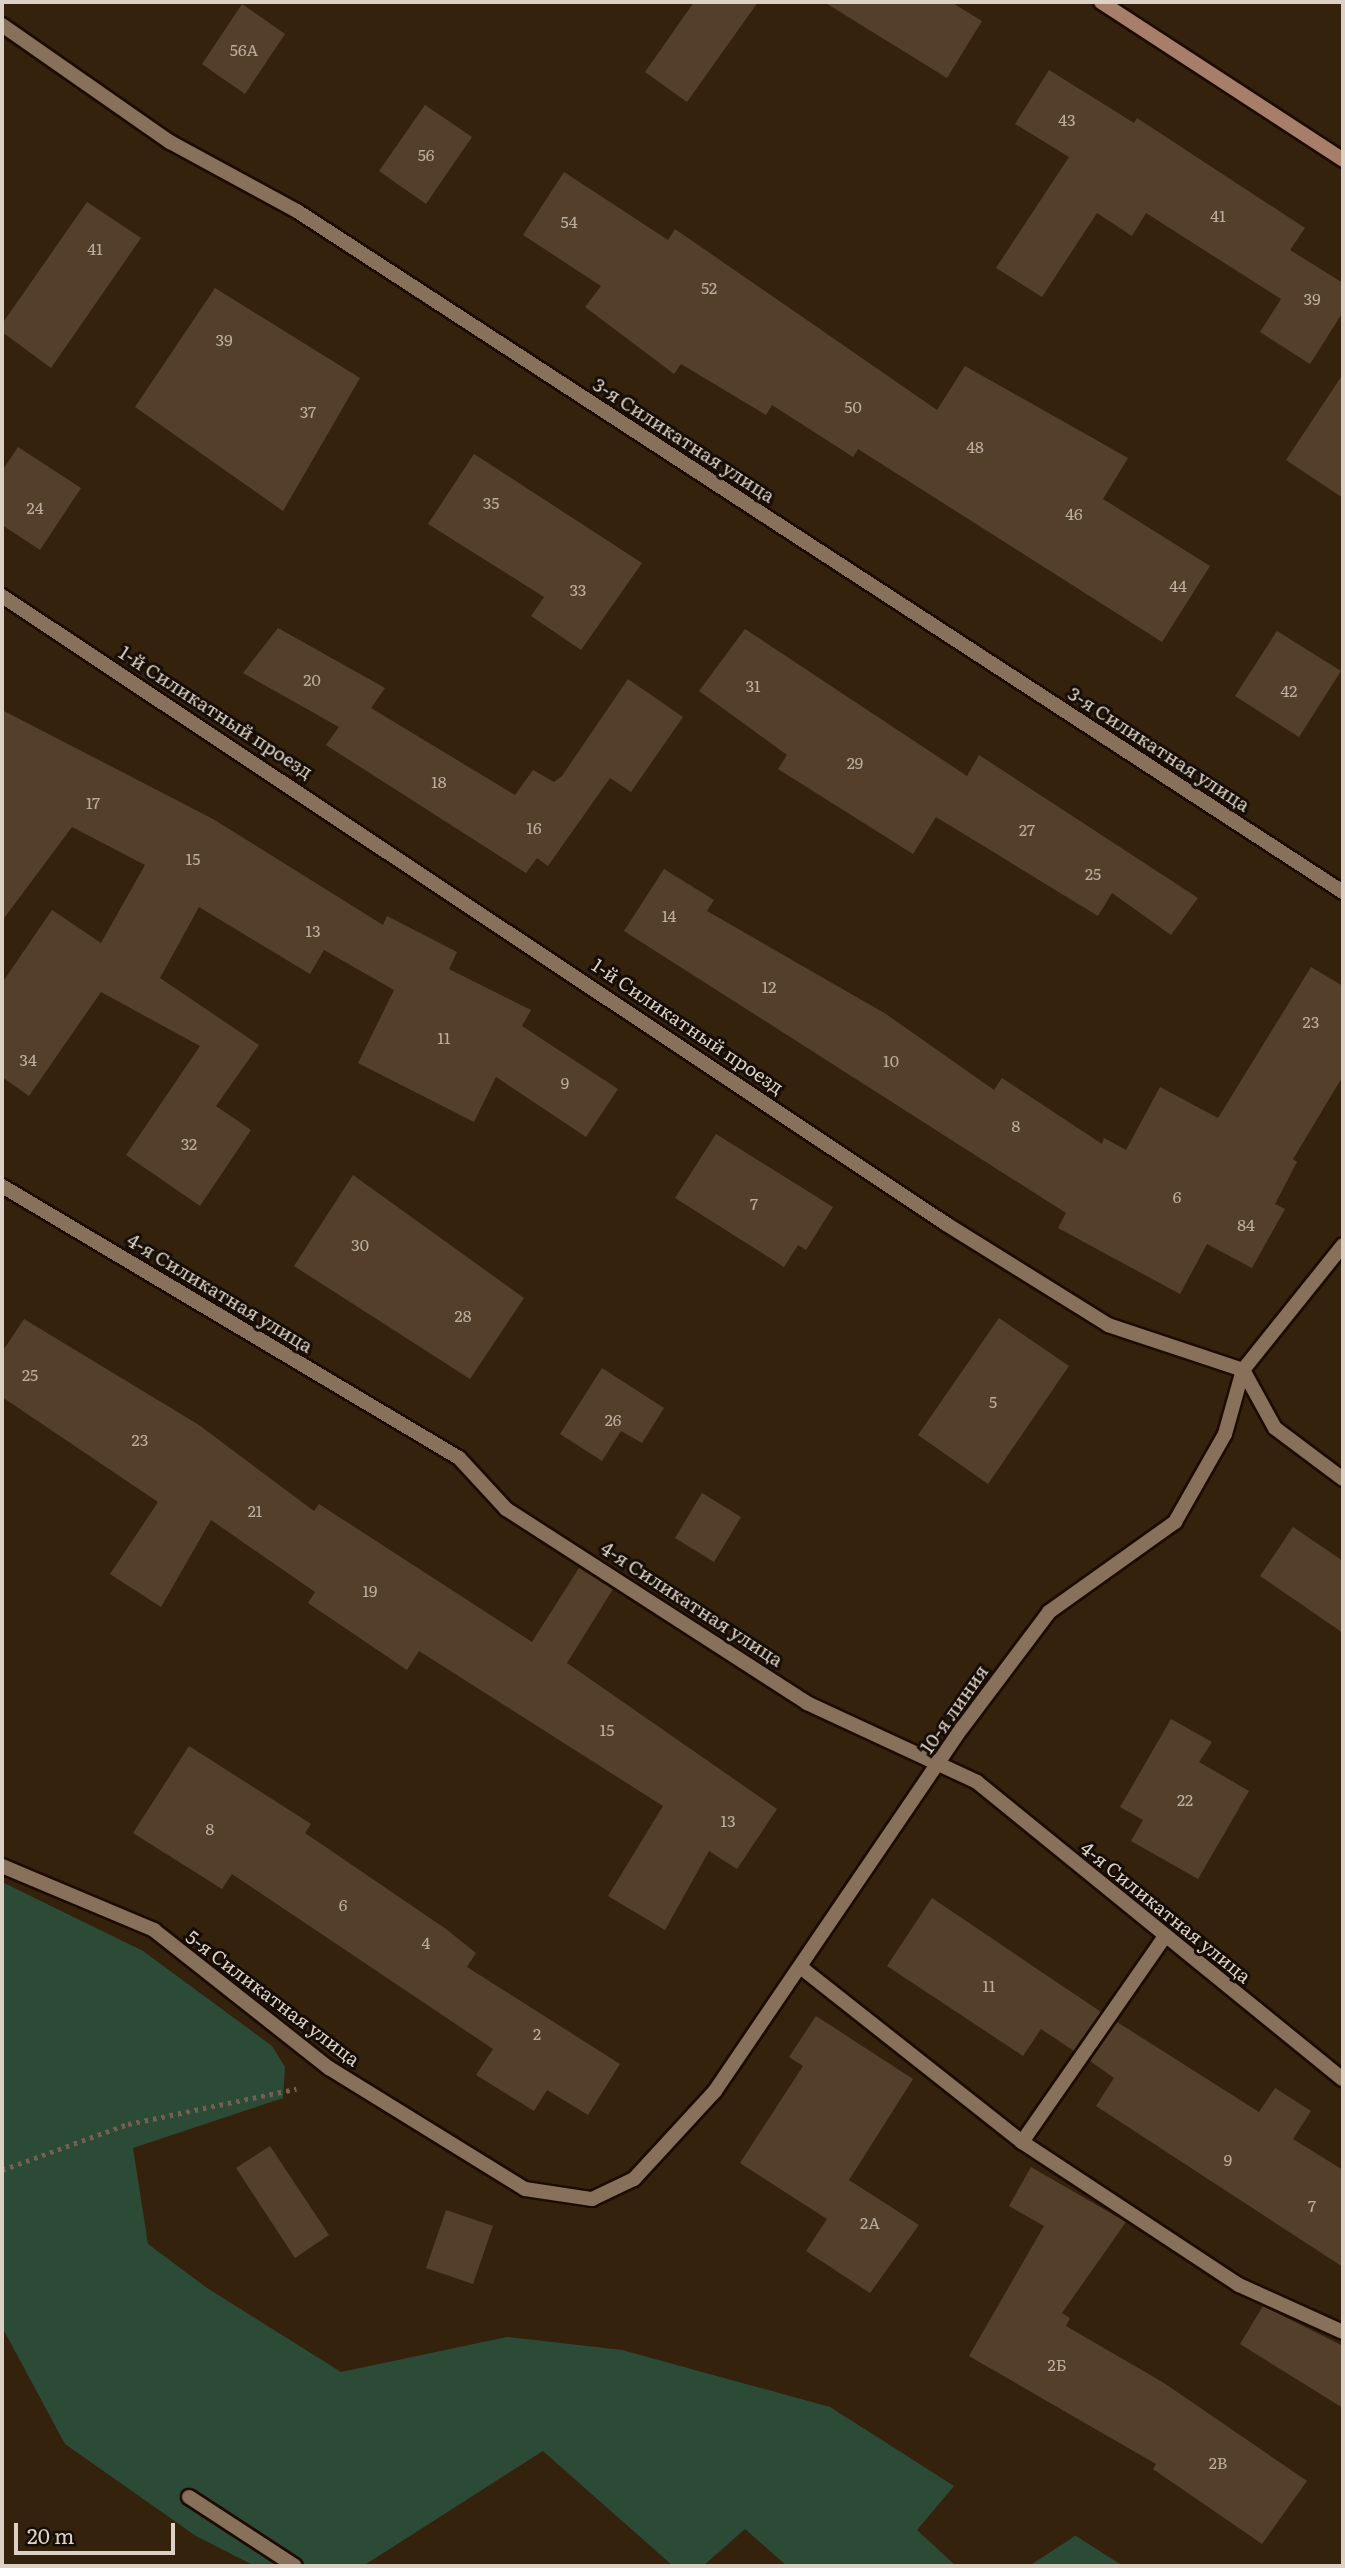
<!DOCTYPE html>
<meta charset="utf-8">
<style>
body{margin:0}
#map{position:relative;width:1345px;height:2568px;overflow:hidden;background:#35220d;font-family:Literata,serif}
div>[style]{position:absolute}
.green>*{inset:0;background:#2c4b37}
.building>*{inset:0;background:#54402a}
.path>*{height:4.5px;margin-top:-2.25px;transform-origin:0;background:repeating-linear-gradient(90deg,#726150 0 3.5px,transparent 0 8.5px)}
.roads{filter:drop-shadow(2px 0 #1c0b00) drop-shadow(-2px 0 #1c0b00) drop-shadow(0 2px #1c0b00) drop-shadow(0 -2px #1c0b00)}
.lane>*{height:14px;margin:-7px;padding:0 7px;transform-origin:7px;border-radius:7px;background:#87715a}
.street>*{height:14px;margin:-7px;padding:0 7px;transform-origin:7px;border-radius:7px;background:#87715a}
.secondary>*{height:14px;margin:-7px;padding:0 7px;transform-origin:7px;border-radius:7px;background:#a77e6a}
span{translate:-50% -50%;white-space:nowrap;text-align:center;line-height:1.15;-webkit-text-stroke:6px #160e06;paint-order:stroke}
.number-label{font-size:16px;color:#bbad9e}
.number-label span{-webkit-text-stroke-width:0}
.street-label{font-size:19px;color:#ddd1c5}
.frame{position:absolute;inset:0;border:4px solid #ddd1c5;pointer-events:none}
.scale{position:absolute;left:14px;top:2523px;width:161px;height:32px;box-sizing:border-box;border:4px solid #ddd1c5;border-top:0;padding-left:9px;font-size:21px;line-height:24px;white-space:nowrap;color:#ddd1c5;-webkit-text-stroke:5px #160e06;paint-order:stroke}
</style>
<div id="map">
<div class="green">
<i style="clip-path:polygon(2px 1882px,143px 1951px,272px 2046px,285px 2067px,283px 2098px,133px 2148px,148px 2244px,207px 2288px,341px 2372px,507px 2337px,622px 2350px,830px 2407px,954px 2486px,917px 2530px,956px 2566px,787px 2566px,745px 2529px,703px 2566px,673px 2566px,543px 2451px,363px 2566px,255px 2566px,196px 2536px,65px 2444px,2px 2327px)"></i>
<i style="clip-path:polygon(1075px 2536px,1076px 2536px,1123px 2566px,1029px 2566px)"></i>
</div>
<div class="building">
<i style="clip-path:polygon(694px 2px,758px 2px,687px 102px,645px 72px)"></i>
<i style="clip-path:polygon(824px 2px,951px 2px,982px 21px,947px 78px)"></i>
<i style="clip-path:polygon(242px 4px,285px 34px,245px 94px,202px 64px)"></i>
<i style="clip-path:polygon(1049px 70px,1134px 123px,1137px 118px,1305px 228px,1290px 250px,1343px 283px,1343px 312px,1310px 364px,1260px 332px,1281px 299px,1146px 213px,1132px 236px,1097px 213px,1042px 297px,996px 268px,1069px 157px,1015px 124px)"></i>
<i style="clip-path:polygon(425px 105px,472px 137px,426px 204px,379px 171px)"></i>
<i style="clip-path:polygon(564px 172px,668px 240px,675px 229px,937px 410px,965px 366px,1128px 458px,1103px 499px,1210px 566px,1162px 642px,858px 449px,853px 457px,772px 405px,766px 415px,681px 364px,674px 374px,585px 307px,601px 286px,523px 235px)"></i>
<i style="clip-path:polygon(87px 202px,141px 238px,51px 368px,2px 332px,2px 324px)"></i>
<i style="clip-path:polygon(215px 288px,360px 378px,283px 511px,135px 407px)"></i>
<i style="clip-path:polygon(1343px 374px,1343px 498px,1286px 460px)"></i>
<i style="clip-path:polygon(18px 447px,81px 488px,40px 550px,2px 525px,2px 471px)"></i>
<i style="clip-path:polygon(474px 454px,642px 563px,581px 650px,531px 616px,544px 597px,428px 524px)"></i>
<i style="clip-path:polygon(278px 628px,385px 688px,371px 708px,515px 795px,533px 770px,554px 782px,562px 776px,628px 679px,683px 717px,631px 792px,610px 778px,548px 866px,537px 858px,526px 873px,326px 745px,339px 727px,243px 673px)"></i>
<i style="clip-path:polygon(745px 629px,967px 776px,979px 755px,1198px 898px,1171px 935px,1112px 893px,1098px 916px,936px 817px,913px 854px,778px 769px,787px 755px,699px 691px)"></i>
<i style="clip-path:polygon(1277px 631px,1341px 671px,1299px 737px,1235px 696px)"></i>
<i style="clip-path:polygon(2px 710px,213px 819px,383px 925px,387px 916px,457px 952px,449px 969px,531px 1010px,522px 1026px,618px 1089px,586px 1137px,496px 1077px,474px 1122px,358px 1063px,394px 990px,324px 950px,310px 974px,199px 907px,160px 978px,259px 1045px,216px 1106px,251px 1130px,200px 1206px,126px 1155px,200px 1046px,101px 992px,29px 1096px,2px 1077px,2px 983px,52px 910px,101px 943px,145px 865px,72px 827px,2px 921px)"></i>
<i style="clip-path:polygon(664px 869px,714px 900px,707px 911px,886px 1014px,994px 1090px,1002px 1078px,1102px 1144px,1104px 1138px,1126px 1150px,1160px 1087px,1218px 1118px,1311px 967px,1343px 986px,1343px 1076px,1293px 1159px,1297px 1162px,1275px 1204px,1285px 1209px,1252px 1268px,1207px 1244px,1180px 1294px,1058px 1228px,1066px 1213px,624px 931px)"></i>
<i style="clip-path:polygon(716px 1134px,833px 1207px,806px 1250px,798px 1245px,784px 1267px,675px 1198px)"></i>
<i style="clip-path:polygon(353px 1175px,524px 1298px,470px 1379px,294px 1266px)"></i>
<i style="clip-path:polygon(999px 1318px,1069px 1366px,988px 1484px,918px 1435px)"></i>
<i style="clip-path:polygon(24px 1319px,199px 1425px,314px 1511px,319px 1504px,532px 1642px,579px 1568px,613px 1589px,567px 1663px,777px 1809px,737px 1869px,709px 1851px,665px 1930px,608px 1896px,663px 1806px,419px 1651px,407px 1670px,308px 1603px,315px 1592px,211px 1520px,161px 1607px,110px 1574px,158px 1502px,2px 1397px,2px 1352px)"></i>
<i style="clip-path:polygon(602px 1368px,664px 1408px,642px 1443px,621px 1431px,602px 1461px,560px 1434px)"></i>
<i style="clip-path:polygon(702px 1493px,741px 1517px,714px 1562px,675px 1538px)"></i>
<i style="clip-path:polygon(1293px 1527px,1343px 1561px,1343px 1633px,1260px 1576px)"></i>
<i style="clip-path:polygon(1171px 1719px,1212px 1742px,1199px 1762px,1249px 1791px,1198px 1879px,1131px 1841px,1143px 1820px,1120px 1807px)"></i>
<i style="clip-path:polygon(189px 1746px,311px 1824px,305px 1833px,446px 1929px,476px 1953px,467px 1967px,620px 2064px,588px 2115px,547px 2090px,534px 2111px,476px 2075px,493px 2049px,232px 1874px,222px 1889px,133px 1833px)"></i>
<i style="clip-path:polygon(932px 1898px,1101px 2012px,1074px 2051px,1041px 2029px,1023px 2056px,887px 1966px)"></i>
<i style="clip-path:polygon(816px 2016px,913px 2079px,849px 2180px,919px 2225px,870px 2293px,806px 2251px,827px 2219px,740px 2163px,803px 2066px,789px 2057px)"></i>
<i style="clip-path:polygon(1117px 2022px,1259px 2112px,1275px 2088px,1311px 2111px,1293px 2139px,1343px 2170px,1343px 2267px,1096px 2106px,1114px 2078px,1090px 2061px)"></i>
<i style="clip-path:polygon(270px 2146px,329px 2235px,295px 2258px,236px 2168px)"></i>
<i style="clip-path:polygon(1031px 2167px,1126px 2222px,1062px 2313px,1070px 2318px,1066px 2326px,1164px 2383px,1307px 2481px,1262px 2544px,1153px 2469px,1156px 2464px,969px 2356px,1044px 2226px,1009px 2206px)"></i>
<i style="clip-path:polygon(446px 2210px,493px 2226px,473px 2284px,426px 2268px)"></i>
<i style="clip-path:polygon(1263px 2306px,1343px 2346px,1343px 2408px,1240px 2344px)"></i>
</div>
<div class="path">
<i style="left:2px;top:2170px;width:134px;rotate:-20.1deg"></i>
<i style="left:128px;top:2124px;width:172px;rotate:-11.8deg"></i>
</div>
<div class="roads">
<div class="lane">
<i style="left:803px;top:1969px;width:279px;rotate:38.3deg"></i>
<i style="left:1022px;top:2142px;width:260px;rotate:33.4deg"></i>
<i style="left:1239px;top:2285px;width:114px;rotate:24.3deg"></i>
<i style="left:1022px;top:2142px;width:249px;rotate:-55.2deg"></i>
</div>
<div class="street">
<i style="left:2px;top:25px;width:205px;rotate:34.9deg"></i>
<i style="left:170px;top:142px;width:145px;rotate:28.5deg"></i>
<i style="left:297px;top:211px;width:1248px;rotate:33.07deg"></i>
<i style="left:2px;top:596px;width:1134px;rotate:33.63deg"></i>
<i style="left:946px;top:1224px;width:191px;rotate:31.9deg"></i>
<i style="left:1108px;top:1325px;width:142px;rotate:18.4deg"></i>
<i style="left:1243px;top:1370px;width:66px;rotate:61.1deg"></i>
<i style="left:1275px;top:1428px;width:85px;rotate:36.9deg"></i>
<i style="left:2px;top:1186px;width:532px;rotate:30.76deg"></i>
<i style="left:459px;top:1458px;width:69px;rotate:47.3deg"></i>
<i style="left:506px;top:1509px;width:358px;rotate:32.8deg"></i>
<i style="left:807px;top:1703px;width:187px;rotate:24.9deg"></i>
<i style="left:977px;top:1782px;width:471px;rotate:39.1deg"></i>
<i style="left:2px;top:1866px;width:165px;rotate:22.8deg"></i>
<i style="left:154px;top:1930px;width:223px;rotate:38.3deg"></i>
<i style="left:329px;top:2068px;width:230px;rotate:31.7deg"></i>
<i style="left:525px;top:2189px;width:68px;rotate:8.5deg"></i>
<i style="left:592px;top:2199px;width:47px;rotate:-25.5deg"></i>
<i style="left:634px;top:2179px;width:120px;rotate:-47.4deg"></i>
<i style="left:715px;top:2091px;width:439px;rotate:-55.8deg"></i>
<i style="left:962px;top:1728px;width:145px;rotate:-53.1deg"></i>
<i style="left:1049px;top:1612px;width:155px;rotate:-35.5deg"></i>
<i style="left:1175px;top:1522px;width:101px;rotate:-60.4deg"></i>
<i style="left:1225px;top:1434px;width:66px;rotate:-74.3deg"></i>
<i style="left:1243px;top:1370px;width:160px;rotate:-51.3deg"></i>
<i style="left:189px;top:2497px;width:126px;rotate:33.1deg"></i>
</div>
<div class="secondary">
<i style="left:1101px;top:2px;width:289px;rotate:33.1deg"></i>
</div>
</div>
<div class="number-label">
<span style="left:244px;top:49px">56А</span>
<span style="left:1067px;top:119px">43</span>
<span style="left:426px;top:154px">56</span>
<span style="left:1218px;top:215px">41</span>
<span style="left:569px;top:221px">54</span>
<span style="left:95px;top:248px">41</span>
<span style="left:709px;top:287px">52</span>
<span style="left:1312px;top:298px">39</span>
<span style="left:224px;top:339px">39</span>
<span style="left:853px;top:406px">50</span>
<span style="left:308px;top:411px">37</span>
<span style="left:975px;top:446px">48</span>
<span style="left:491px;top:502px">35</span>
<span style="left:35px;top:507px">24</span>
<span style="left:1074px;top:513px">46</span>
<span style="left:1178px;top:585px">44</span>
<span style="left:578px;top:589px">33</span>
<span style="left:312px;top:679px">20</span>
<span style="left:753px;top:685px">31</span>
<span style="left:1289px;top:690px">42</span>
<span style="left:855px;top:762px">29</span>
<span style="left:439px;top:781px">18</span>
<span style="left:93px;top:802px">17</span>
<span style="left:534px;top:827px">16</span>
<span style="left:1027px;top:829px">27</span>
<span style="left:193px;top:858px">15</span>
<span style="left:1093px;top:873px">25</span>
<span style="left:669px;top:915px">14</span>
<span style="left:313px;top:930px">13</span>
<span style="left:769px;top:986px">12</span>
<span style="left:1311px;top:1021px">23</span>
<span style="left:444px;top:1037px">11</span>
<span style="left:28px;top:1059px">34</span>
<span style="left:891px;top:1060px">10</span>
<span style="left:565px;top:1082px">9</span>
<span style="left:1016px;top:1125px">8</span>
<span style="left:189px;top:1143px">32</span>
<span style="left:1177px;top:1196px">6</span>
<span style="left:754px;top:1203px">7</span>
<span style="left:1246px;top:1224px">84</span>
<span style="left:360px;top:1244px">30</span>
<span style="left:463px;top:1315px">28</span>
<span style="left:30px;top:1374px">25</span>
<span style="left:993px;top:1401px">5</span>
<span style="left:613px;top:1419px">26</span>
<span style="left:140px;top:1439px">23</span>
<span style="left:255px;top:1510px">21</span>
<span style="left:370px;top:1590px">19</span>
<span style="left:607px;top:1729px">15</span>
<span style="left:1185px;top:1799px">22</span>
<span style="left:728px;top:1820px">13</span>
<span style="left:210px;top:1828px">8</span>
<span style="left:343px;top:1904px">6</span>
<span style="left:426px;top:1942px">4</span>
<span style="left:989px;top:1985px">11</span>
<span style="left:537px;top:2033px">2</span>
<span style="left:1228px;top:2159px">9</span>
<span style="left:1312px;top:2205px">7</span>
<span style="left:870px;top:2222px">2А</span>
<span style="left:1057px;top:2364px">2Б</span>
<span style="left:1218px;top:2462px">2В</span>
</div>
<div class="street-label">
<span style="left:684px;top:440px;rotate:33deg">3-я Силикатная улица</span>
<span style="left:216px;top:712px;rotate:33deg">1-й Силикатный проезд</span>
<span style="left:1159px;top:749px;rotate:33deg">3-я Силикатная улица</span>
<span style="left:688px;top:1026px;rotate:34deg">1-й Силикатный проезд</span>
<span style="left:220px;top:1293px;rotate:31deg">4-я Силикатная улица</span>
<span style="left:692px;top:1604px;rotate:33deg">4-я Силикатная улица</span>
<span style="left:954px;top:1709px;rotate:-55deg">10-я линия</span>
<span style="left:1166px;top:1912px;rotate:39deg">4-я Силикатная улица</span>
<span style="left:273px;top:1998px;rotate:37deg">5-я Силикатная улица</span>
</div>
<div class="frame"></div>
<div class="scale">20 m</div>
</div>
